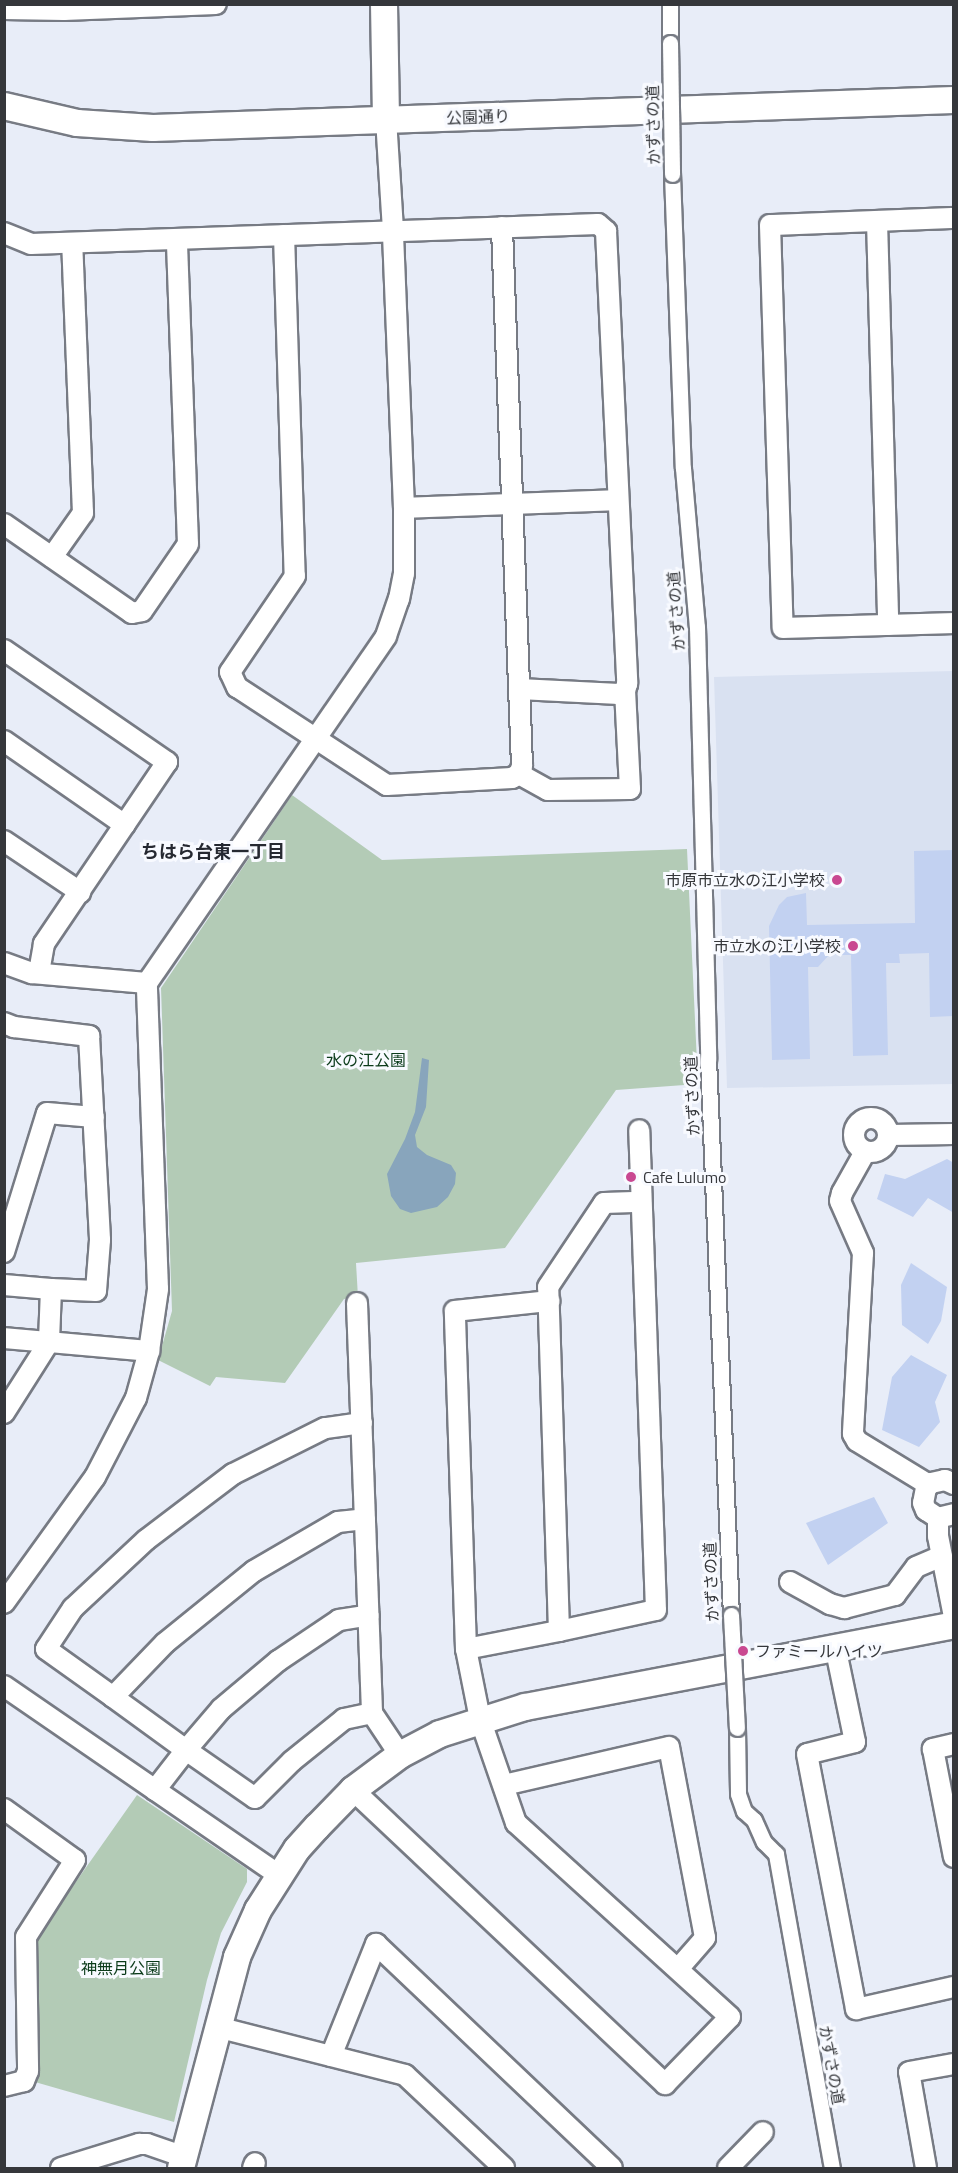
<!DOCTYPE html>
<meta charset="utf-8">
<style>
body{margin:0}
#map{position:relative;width:958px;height:2173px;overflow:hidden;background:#e8edf8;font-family:"Titillium Web","Noto Sans JP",sans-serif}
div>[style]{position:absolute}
.built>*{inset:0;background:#d9e1f1}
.green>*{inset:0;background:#b3cbb6}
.water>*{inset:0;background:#88a5bc}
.building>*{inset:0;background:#c2d1f1}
.roads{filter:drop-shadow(2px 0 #777b84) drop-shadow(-2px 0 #777b84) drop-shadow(0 2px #777b84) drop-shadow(0 -2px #777b84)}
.pedestrian>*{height:15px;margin:-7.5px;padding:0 7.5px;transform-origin:7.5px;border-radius:7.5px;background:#fff}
.minor>*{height:20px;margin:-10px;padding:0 10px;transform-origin:10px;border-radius:10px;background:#fff}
.minor>.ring{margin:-10px;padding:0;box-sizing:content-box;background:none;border:20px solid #fff;border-radius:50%}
.tertiary>*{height:26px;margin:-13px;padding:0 13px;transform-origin:13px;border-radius:13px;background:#fff}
.bridges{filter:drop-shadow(2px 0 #777b84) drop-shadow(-2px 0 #777b84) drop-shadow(0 2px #777b84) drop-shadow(0 -2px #777b84)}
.pedestrian-bridge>*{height:15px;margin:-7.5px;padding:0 7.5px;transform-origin:7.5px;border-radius:7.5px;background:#fff}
.dots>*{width:16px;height:16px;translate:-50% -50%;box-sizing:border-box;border:3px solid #f8faff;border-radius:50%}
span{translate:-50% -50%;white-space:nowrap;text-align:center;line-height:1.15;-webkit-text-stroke:6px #f8faff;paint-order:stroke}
.street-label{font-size:16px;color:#35373b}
.poi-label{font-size:16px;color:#35373b}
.right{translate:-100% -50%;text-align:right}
.left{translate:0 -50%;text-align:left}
.park-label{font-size:16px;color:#0b3b1a}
.neighbourhood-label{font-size:18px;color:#262931;font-weight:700}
.frame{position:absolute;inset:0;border:6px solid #35373b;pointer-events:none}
</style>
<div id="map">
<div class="built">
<i style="clip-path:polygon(953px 671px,953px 1084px,727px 1088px,714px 677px)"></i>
</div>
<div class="green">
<i style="clip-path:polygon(292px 795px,382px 860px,687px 849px,698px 1084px,616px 1090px,505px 1248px,356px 1263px,358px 1297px,344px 1299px,285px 1383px,216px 1377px,210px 1386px,158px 1360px,172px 1311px,161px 988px)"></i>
<i style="clip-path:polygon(137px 1795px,247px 1869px,247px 1882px,221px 1933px,207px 1980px,174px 2122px,35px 2082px,35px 1940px)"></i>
</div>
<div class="water">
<i style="clip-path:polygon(422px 1058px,429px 1060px,426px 1107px,415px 1135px,417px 1147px,427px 1155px,451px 1165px,456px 1173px,455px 1184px,448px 1197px,437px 1207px,411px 1213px,400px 1209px,391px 1196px,387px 1174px,405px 1139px,415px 1112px)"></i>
</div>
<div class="building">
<i style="clip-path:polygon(954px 850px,954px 1016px,930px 1017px,929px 953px,899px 954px,900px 963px,886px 963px,888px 1055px,853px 1056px,851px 955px,829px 955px,818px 967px,808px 967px,810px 1059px,772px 1060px,769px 926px,779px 905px,787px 897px,806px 893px,807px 925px,915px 923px,914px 851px)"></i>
<i style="clip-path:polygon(947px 1159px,954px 1163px,954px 1213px,928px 1198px,913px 1217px,877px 1199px,885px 1174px,905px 1179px)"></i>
<i style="clip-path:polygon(911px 1263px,947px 1287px,941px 1321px,928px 1344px,902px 1325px,901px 1285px)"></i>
<i style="clip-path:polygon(911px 1355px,947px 1375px,935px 1402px,940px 1422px,919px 1447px,882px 1430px,892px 1377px)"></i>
<i style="clip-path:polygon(874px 1497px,888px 1523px,828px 1565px,806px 1523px)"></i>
</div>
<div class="roads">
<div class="pedestrian">
<i style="left:670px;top:4px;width:39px;rotate:90deg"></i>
<i style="left:672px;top:174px;width:294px;rotate:87.9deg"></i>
<i style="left:683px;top:468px;width:160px;rotate:85deg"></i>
<i style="left:697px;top:627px;width:431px;rotate:88.5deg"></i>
<i style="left:708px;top:1058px;width:557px;rotate:87.64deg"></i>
<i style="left:737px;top:1728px;width:66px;rotate:89.1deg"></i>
<i style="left:738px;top:1794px;width:18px;rotate:71deg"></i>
<i style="left:744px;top:1811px;width:13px;rotate:42deg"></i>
<i style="left:754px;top:1820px;width:24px;rotate:66deg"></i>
<i style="left:764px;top:1842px;width:17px;rotate:45deg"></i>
<i style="left:776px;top:1854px;width:319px;rotate:79.9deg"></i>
</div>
<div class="minor">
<i style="left:4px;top:9px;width:60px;rotate:1deg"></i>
<i style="left:64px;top:10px;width:152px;rotate:-2.3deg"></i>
<i style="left:954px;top:218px;width:184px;rotate:177.8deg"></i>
<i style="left:770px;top:225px;width:403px;rotate:88.2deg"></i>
<i style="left:783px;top:628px;width:171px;rotate:-1.7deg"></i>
<i style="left:877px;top:221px;width:404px;rotate:88.4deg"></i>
<i style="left:4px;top:233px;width:29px;rotate:22deg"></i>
<i style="left:31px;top:244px;width:567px;rotate:-2.02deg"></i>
<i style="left:598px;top:224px;width:11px;rotate:41deg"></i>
<i style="left:606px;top:231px;width:453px;rotate:87.3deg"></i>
<i style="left:627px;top:684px;width:7px;rotate:106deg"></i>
<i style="left:625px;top:691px;width:7px;rotate:153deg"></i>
<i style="left:619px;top:694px;width:100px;rotate:-177.1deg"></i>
<i style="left:284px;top:235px;width:341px;rotate:88.2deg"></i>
<i style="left:295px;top:576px;width:116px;rotate:124.1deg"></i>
<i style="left:230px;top:672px;width:17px;rotate:65deg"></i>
<i style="left:237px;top:687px;width:179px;rotate:33.2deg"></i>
<i style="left:387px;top:785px;width:125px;rotate:-3.2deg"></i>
<i style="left:512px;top:778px;width:8px;rotate:-30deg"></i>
<i style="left:519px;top:774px;width:9px;rotate:-69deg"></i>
<i style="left:522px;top:766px;width:539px;rotate:-92.13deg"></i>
<i style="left:404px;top:508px;width:214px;rotate:-2.1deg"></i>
<i style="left:4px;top:524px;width:156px;rotate:34.8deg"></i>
<i style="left:132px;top:613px;width:10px;rotate:-11deg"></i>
<i style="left:142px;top:611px;width:81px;rotate:-55.5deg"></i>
<i style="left:188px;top:544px;width:304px;rotate:-92.1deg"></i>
<i style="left:52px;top:557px;width:54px;rotate:-54.8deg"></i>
<i style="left:83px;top:513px;width:270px;rotate:-92.3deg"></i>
<i style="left:4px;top:650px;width:198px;rotate:34.5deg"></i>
<i style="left:167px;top:762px;width:220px;rotate:124.1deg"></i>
<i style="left:44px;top:944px;width:29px;rotate:100deg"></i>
<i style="left:4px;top:741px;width:147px;rotate:34.8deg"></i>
<i style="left:519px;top:774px;width:33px;rotate:29deg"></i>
<i style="left:548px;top:790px;width:82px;rotate:-0.7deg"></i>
<i style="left:630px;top:789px;width:98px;rotate:-92.9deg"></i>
<i style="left:4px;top:841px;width:92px;rotate:33.9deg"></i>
<i style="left:4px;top:963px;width:30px;rotate:20deg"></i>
<i style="left:32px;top:973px;width:115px;rotate:5deg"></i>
<i style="left:4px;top:1023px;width:11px;rotate:22deg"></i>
<i style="left:14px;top:1027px;width:76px;rotate:6.8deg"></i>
<i style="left:89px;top:1036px;width:204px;rotate:86.9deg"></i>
<i style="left:100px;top:1240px;width:51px;rotate:94.5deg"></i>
<i style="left:96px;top:1291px;width:45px;rotate:-177.5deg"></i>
<i class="ring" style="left:854px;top:1118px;width:14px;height:14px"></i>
<i style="left:889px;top:1135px;width:65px;rotate:-0.9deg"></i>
<i style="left:865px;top:1152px;width:47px;rotate:119.3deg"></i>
<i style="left:842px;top:1193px;width:8px;rotate:104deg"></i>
<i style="left:840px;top:1201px;width:57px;rotate:66.1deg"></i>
<i style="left:863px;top:1253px;width:181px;rotate:93.2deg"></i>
<i style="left:853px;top:1434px;width:8px;rotate:60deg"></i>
<i style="left:857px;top:1441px;width:84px;rotate:31.4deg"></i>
<i style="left:4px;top:1252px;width:145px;rotate:-72.8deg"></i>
<i style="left:47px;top:1113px;width:47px;rotate:4.9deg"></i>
<i style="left:4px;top:1285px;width:47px;rotate:4.9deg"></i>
<i style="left:51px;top:1289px;width:53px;rotate:92.2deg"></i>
<i style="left:49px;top:1342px;width:84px;rotate:122.4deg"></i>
<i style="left:357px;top:1303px;width:410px;rotate:87.9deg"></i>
<i style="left:4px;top:1338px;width:146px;rotate:5.1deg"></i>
<i style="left:362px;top:1423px;width:37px;rotate:172deg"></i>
<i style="left:325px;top:1428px;width:103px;rotate:153.4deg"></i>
<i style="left:233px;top:1474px;width:109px;rotate:142.8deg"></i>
<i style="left:146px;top:1540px;width:100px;rotate:137deg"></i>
<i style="left:73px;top:1608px;width:49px;rotate:123.4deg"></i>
<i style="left:46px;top:1649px;width:82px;rotate:35.6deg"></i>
<i style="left:113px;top:1697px;width:75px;rotate:-46.1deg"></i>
<i style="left:165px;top:1643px;width:114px;rotate:-39deg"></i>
<i style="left:254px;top:1571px;width:97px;rotate:-30.3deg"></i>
<i style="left:338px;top:1522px;width:27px;rotate:-6deg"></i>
<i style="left:954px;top:1484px;width:10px;rotate:-156deg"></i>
<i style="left:945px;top:1480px;width:14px;rotate:168deg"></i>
<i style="left:931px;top:1483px;width:7px;rotate:135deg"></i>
<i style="left:926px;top:1488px;width:15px;rotate:101deg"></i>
<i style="left:923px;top:1503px;width:8px;rotate:67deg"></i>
<i style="left:926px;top:1510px;width:14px;rotate:34deg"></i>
<i style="left:938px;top:1518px;width:16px;rotate:-14deg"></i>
<i style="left:938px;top:1518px;width:18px;rotate:90deg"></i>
<i style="left:938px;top:1536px;width:83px;rotate:78.8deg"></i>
<i style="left:790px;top:1582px;width:46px;rotate:28.8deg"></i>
<i style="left:830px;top:1604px;width:15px;rotate:16deg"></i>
<i style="left:844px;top:1608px;width:53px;rotate:-14.3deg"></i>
<i style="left:895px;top:1595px;width:35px;rotate:-53deg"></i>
<i style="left:916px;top:1567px;width:28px;rotate:-23deg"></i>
<i style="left:4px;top:1603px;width:155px;rotate:-54.2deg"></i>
<i style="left:95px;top:1477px;width:89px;rotate:-62.6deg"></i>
<i style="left:136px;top:1398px;width:49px;rotate:-74.5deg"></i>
<i style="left:149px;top:1351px;width:63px;rotate:-81.7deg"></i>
<i style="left:158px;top:1289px;width:306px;rotate:-92.1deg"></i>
<i style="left:147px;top:983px;width:421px;rotate:-55.4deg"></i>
<i style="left:386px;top:636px;width:39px;rotate:-71deg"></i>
<i style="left:399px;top:599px;width:26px;rotate:-79deg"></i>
<i style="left:404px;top:573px;width:65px;rotate:-90deg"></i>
<i style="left:404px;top:508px;width:278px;rotate:-92.3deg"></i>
<i style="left:393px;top:230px;width:110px;rotate:-93.6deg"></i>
<i style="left:559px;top:1631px;width:99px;rotate:-12.2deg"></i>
<i style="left:656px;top:1610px;width:480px;rotate:-92deg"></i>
<i style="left:835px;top:1646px;width:98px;rotate:78.2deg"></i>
<i style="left:855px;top:1742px;width:49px;rotate:166deg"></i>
<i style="left:807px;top:1754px;width:260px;rotate:79.1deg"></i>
<i style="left:856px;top:2009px;width:100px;rotate:-12.7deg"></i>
<i style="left:466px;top:1649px;width:95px;rotate:-11deg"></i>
<i style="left:559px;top:1631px;width:344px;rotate:-91.8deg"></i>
<i style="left:548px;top:1287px;width:101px;rotate:-56.3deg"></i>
<i style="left:604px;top:1203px;width:37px;rotate:-2deg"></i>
<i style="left:4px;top:1686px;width:334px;rotate:34.5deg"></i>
<i style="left:113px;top:1697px;width:90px;rotate:36deg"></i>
<i style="left:186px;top:1750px;width:54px;rotate:-49.5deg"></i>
<i style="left:221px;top:1709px;width:75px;rotate:-40.1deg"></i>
<i style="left:278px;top:1661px;width:73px;rotate:-33.9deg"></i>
<i style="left:339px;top:1620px;width:30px;rotate:-9deg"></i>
<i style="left:954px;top:1744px;width:22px;rotate:167deg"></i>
<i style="left:933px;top:1749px;width:110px;rotate:79deg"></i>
<i style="left:504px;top:1785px;width:169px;rotate:-13deg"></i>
<i style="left:669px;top:1747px;width:194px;rotate:79.3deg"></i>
<i style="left:705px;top:1938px;width:41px;rotate:131.1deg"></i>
<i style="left:155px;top:1790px;width:51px;rotate:-52.2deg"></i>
<i style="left:186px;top:1750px;width:84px;rotate:34.8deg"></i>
<i style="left:255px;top:1798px;width:52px;rotate:-45deg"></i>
<i style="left:292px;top:1761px;width:67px;rotate:-38.9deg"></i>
<i style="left:344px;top:1719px;width:29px;rotate:-12deg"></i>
<i style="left:372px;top:1713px;width:50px;rotate:56.3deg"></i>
<i style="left:353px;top:1790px;width:429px;rotate:43.3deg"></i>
<i style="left:665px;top:2084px;width:93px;rotate:-45.9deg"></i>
<i style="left:730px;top:2017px;width:289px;rotate:-137.8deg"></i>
<i style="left:516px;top:1823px;width:110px;rotate:-109.1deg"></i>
<i style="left:480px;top:1719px;width:71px;rotate:-101.3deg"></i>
<i style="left:466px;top:1649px;width:338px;rotate:-91.9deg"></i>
<i style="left:455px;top:1311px;width:95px;rotate:-6.1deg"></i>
<i style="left:4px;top:1809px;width:87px;rotate:35.7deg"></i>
<i style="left:75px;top:1860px;width:91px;rotate:122.5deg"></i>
<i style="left:26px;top:1937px;width:134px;rotate:89.1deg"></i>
<i style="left:28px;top:2071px;width:11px;rotate:112deg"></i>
<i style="left:24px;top:2081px;width:21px;rotate:166deg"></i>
<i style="left:217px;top:2027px;width:194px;rotate:14.3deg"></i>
<i style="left:405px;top:2075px;width:136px;rotate:43.2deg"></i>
<i style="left:331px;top:2056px;width:121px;rotate:-68.1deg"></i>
<i style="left:376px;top:1944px;width:325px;rotate:43.5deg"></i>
<i style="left:61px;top:2168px;width:82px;rotate:-17.1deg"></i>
<i style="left:139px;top:2144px;width:8px"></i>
<i style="left:147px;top:2144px;width:39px;rotate:19deg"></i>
<i style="left:253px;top:2168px;width:5px;rotate:-68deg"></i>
<i style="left:728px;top:2168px;width:50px;rotate:-45.8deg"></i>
<i style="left:926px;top:2168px;width:97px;rotate:-100deg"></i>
<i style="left:909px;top:2072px;width:46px;rotate:-10.1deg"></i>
</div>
<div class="tertiary">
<i style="left:384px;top:4px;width:116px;rotate:89deg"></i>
<i style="left:4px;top:106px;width:75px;rotate:13.1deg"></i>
<i style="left:77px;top:123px;width:76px;rotate:3.8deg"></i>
<i style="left:153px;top:128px;width:801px;rotate:-2deg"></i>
<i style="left:181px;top:2168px;width:218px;rotate:-75.1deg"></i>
<i style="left:237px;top:1957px;width:51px;rotate:-65.9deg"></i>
<i style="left:258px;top:1910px;width:72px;rotate:-57.4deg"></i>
<i style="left:297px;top:1849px;width:30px;rotate:-48deg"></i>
<i style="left:317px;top:1827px;width:52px;rotate:-45.8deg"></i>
<i style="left:353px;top:1790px;width:59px;rotate:-36.7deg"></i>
<i style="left:400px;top:1755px;width:45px;rotate:-27.7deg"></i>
<i style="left:440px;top:1734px;width:89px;rotate:-17.6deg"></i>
<i style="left:525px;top:1707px;width:437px;rotate:-10.8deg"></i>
</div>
</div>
<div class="bridges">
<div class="pedestrian-bridge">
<i style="left:670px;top:43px;width:131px;rotate:89.1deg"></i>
<i style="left:731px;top:1615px;width:113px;rotate:87deg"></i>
</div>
</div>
<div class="dots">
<i style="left:837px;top:880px;background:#c94891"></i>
<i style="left:853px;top:946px;background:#c94891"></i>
<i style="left:631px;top:1177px;background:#c94891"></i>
<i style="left:743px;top:1651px;background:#c94891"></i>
</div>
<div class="street-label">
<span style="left:478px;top:117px;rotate:-2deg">公園通り</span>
<span style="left:653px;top:125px;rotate:-91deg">かずさの道</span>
<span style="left:676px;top:611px;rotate:-94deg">かずさの道</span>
<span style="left:692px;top:1096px;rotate:-92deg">かずさの道</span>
<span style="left:711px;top:1582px;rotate:-92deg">かずさの道</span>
<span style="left:832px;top:2065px;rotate:80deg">かずさの道</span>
</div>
<div class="poi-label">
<span class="right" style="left:825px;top:880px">市原市立水の江小学校</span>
<span class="right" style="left:841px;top:946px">市立水の江小学校</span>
<span class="left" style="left:643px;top:1177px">Cafe Lulumo</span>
<span class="left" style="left:755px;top:1651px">ファミールハイツ</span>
</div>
<div class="park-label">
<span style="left:366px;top:1060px">水の江公園</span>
<span style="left:121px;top:1968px">神無月公園</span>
</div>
<div class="neighbourhood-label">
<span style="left:213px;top:852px">ちはら台東一丁目</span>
</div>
<div class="frame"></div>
</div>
